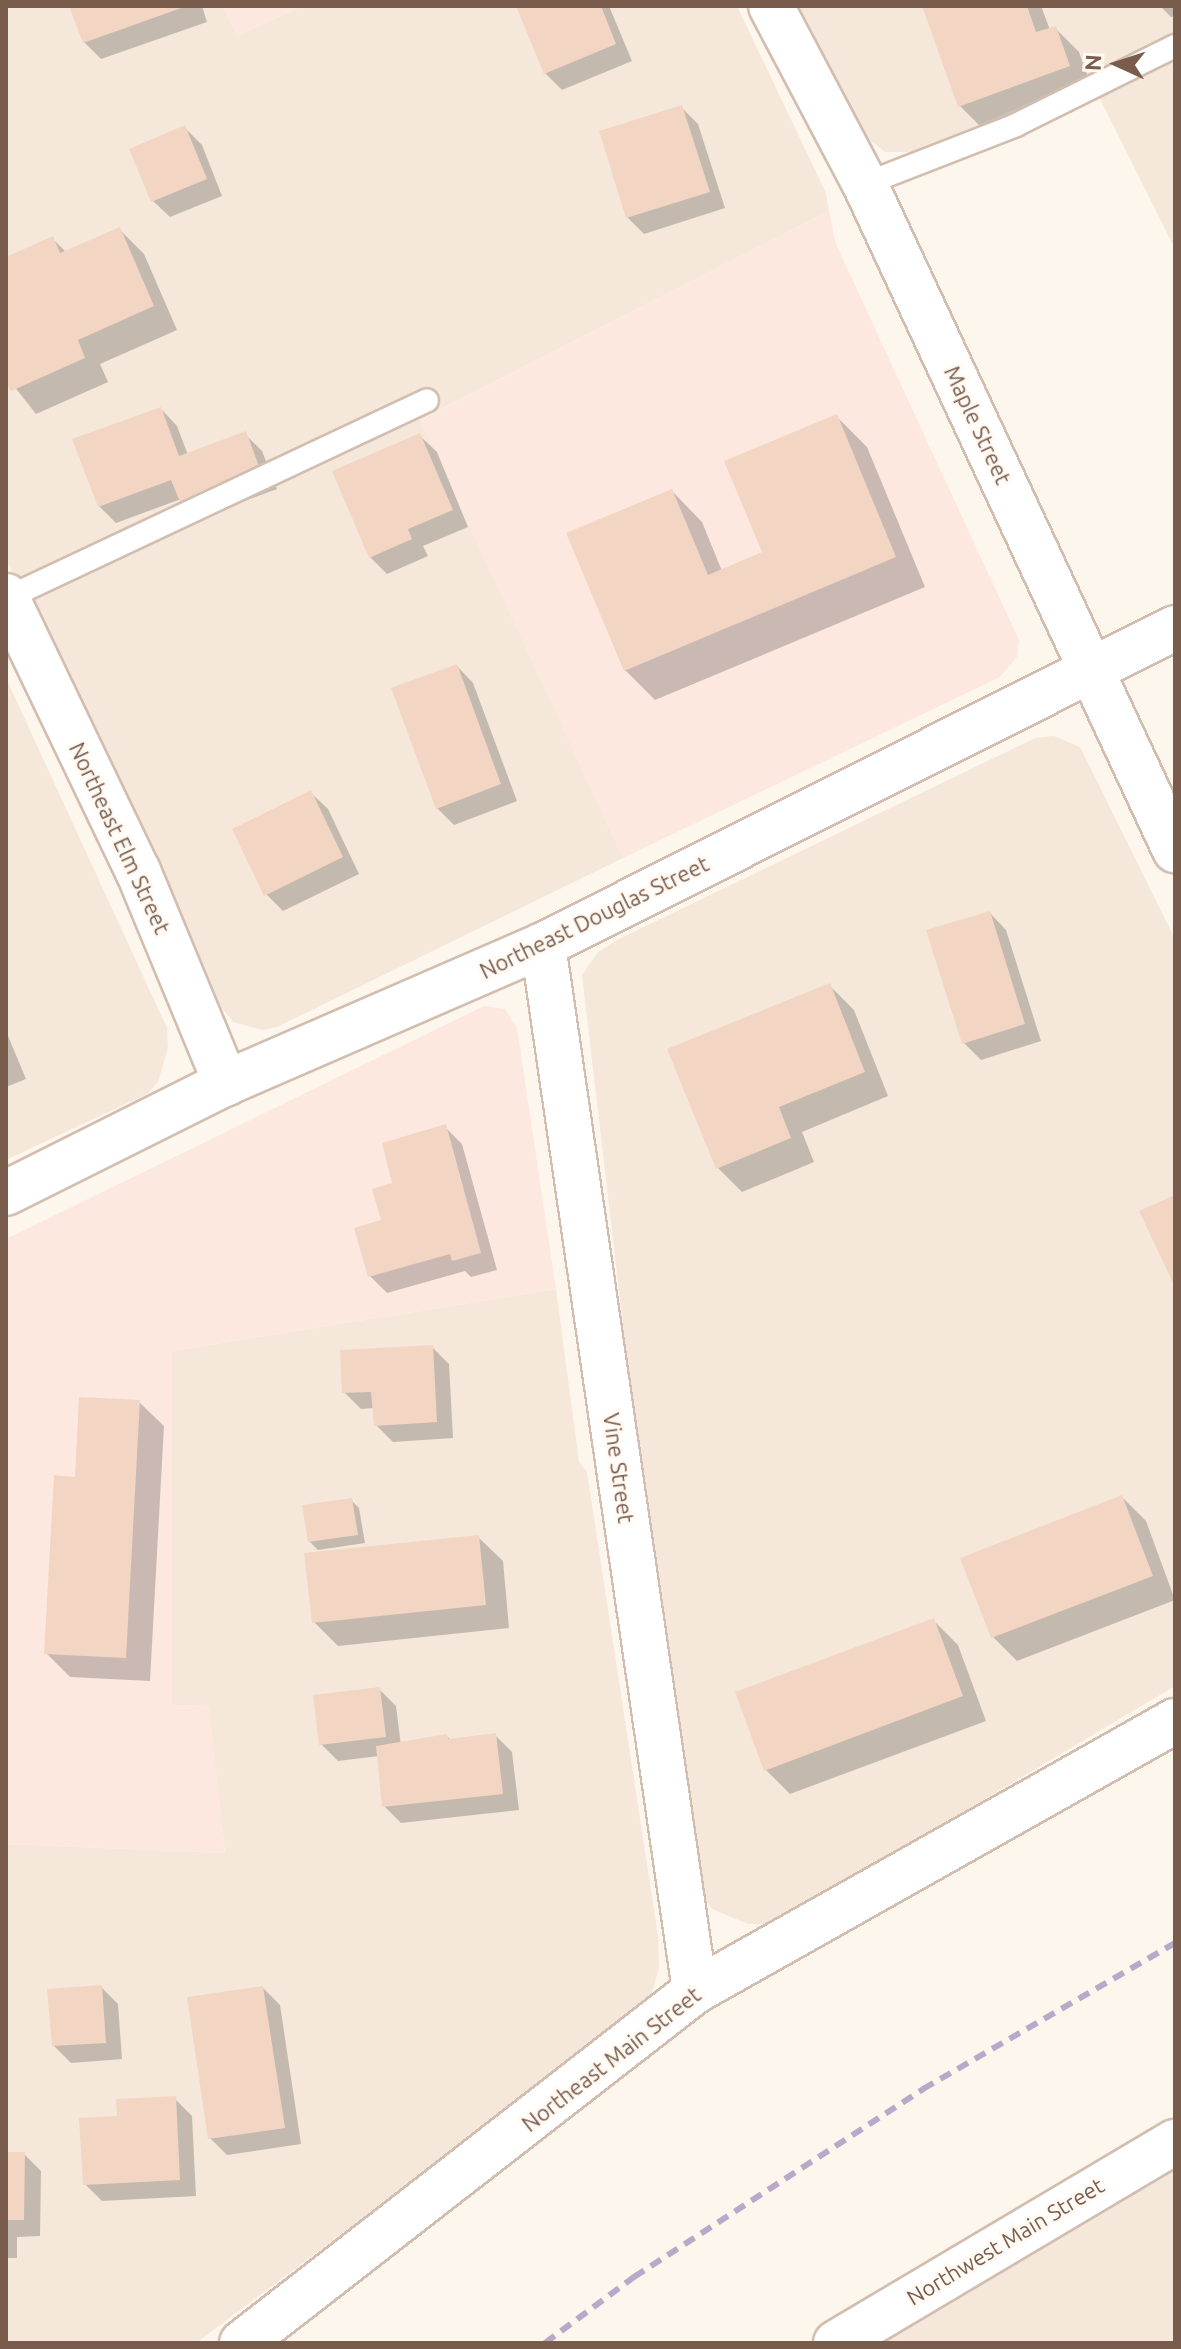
<!DOCTYPE html>
<style>
body{margin:0}
#map{position:relative;width:1181px;height:2349px;overflow:hidden;background:#fdf6ec;font-family:Ubuntu,sans-serif}
div>[style]{position:absolute}
.residential>*{inset:0;background:#f5e8da}
.commercial>*{inset:0;background:#fde8e0}
.shadow>*{inset:0;background:#0003}
.building>*{inset:0;background:#f3d5c3}
.roads{filter:drop-shadow(2px 0 #d1beb0) drop-shadow(-2px 0 #d1beb0) drop-shadow(0 2px #d1beb0) drop-shadow(0 -2px #d1beb0)}
.service>*{height:22px;margin:-11px;padding:0 11px;transform-origin:11px;border-radius:11px;background:#fff}
.minor>*{height:44px;margin:-22px;padding:0 22px;transform-origin:22px;border-radius:22px;background:#fff}
.tertiary>*{height:44px;margin:-22px;padding:0 22px;transform-origin:22px;border-radius:22px;background:#fff}
.secondary>*{height:44px;margin:-22px;padding:0 22px;transform-origin:22px;border-radius:22px;background:#fff}
.rail>*{height:6px;margin-top:-3px;transform-origin:0;background:repeating-linear-gradient(90deg,#b9a8c9 0 12px,transparent 0 20px)}
span{translate:-50% -50%;white-space:nowrap;text-align:center;line-height:1.15;-webkit-text-stroke:6px #fffaf3;paint-order:stroke}
.street-label{font-size:22px;color:#7a5c4d}
.frame{position:absolute;inset:0;border:8px solid #7a5c4d;pointer-events:none}
.north{position:absolute;left:1077px;top:24px;width:80px;height:80px;-webkit-text-stroke:6px #fffaf3;paint-order:stroke;rotate:273deg;font-size:22px;font-weight:700;line-height:32px;text-align:center;color:#7a5c4d}
.north::after{content:'';display:block;margin:auto;width:28px;height:36px;background:#7a5c4d;clip-path:polygon(50% 0,100% 100%,50% 72%,0 100%)}
</style>
<div id="map">
<div class="residential">
<i style="clip-path:polygon(6px 6px,223px 6px,237px 36px,302px 6px,737px 6px,826px 193px,829px 211px,421px 419px,623px 858px,277px 1027px,262px 1030px,233px 1022px,203px 985px,6px 559px)"></i>
<i style="clip-path:polygon(799px 6px,1175px 6px,1175px 249px,1089px 77px,917px 152px,885px 152px,865px 136px)"></i>
<i style="clip-path:polygon(6px 678px,167px 1028px,168px 1048px,158px 1082px,147px 1094px,6px 1160px)"></i>
<i style="clip-path:polygon(1054px 736px,1080px 747px,1175px 939px,1175px 1686px,795px 1912px,770px 1924px,748px 1924px,712px 1909px,687px 1871px,582px 975px,598px 952px,619px 939px,1035px 738px)"></i>
<i style="clip-path:polygon(556px 1289px,579px 1462px,587px 1472px,658px 1936px,659px 1968px,651px 1996px,630px 2018px,196px 2343px,6px 2343px,6px 1844px,225px 1853px,208px 1706px,172px 1705px,172px 1351px)"></i>
<i style="clip-path:polygon(1175px 2154px,1175px 2343px,875px 2343px)"></i>
</div>
<div class="commercial">
<i style="clip-path:polygon(223px 6px,302px 6px,237px 36px)"></i>
<i style="clip-path:polygon(829px 211px,836px 244px,1019px 640px,1017px 657px,1000px 677px,623px 858px,420px 420px)"></i>
<i style="clip-path:polygon(484px 1006px,505px 1009px,517px 1028px,556px 1289px,172px 1351px,172px 1705px,209px 1706px,225px 1853px,6px 1844px,6px 1239px)"></i>
</div>
<div class="shadow">
<i style="clip-path:polygon(72px 6px,202px 6px,207px 22px,101px 59px,84px 42px)"></i>
<i style="clip-path:polygon(518px 6px,609px 6px,632px 61px,562px 90px,545px 73px)"></i>
<i style="clip-path:polygon(924px 6px,1041px 6px,1050px 30px,1055px 28px,1079px 52px,1093px 91px,984px 130px,960px 106px)"></i>
<i style="clip-path:polygon(1160px 6px,1175px 6px,1175px 16px,1171px 17px)"></i>
<i style="clip-path:polygon(681px 107px,698px 124px,725px 208px,644px 234px,627px 217px)"></i>
<i style="clip-path:polygon(185px 128px,202px 145px,222px 196px,170px 217px,153px 201px)"></i>
<i style="clip-path:polygon(120px 230px,144px 254px,177px 330px,100px 364px,108px 382px,36px 414px,6px 376px,6px 259px,52px 238px,67px 253px)"></i>
<i style="clip-path:polygon(161px 409px,177px 426px,188px 455px,245px 434px,262px 451px,277px 489px,198px 518px,181px 499px,116px 523px,99px 506px)"></i>
<i style="clip-path:polygon(837px 417px,867px 447px,925px 587px,655px 700px,625px 670px,672px 491px,702px 522px,722px 571px,765px 553px)"></i>
<i style="clip-path:polygon(420px 436px,437px 452px,468px 527px,423px 546px,428px 556px,387px 574px,370px 557px)"></i>
<i style="clip-path:polygon(457px 666px,473px 683px,517px 801px,454px 825px,437px 808px)"></i>
<i style="clip-path:polygon(311px 793px,328px 809px,359px 874px,283px 911px,266px 894px)"></i>
<i style="clip-path:polygon(990px 913px,1006px 930px,1041px 1041px,981px 1060px,964px 1043px)"></i>
<i style="clip-path:polygon(829px 985px,854px 1010px,888px 1096px,802px 1132px,814px 1162px,742px 1192px,717px 1167px)"></i>
<i style="clip-path:polygon(6px 1031px,26px 1079px,6px 1087px)"></i>
<i style="clip-path:polygon(445px 1127px,462px 1144px,497px 1270px,471px 1277px,465px 1271px,387px 1293px,370px 1276px,395px 1184px)"></i>
<i style="clip-path:polygon(432px 1347px,449px 1364px,453px 1438px,393px 1442px,376px 1425px,374px 1408px,361px 1409px,344px 1392px)"></i>
<i style="clip-path:polygon(139px 1402px,164px 1426px,150px 1681px,70px 1677px,46px 1653px,76px 1479px)"></i>
<i style="clip-path:polygon(1122px 1497px,1146px 1521px,1175px 1600px,1017px 1661px,993px 1637px)"></i>
<i style="clip-path:polygon(351px 1500px,359px 1508px,365px 1543px,318px 1550px,309px 1541px)"></i>
<i style="clip-path:polygon(478px 1537px,503px 1561px,509px 1628px,338px 1646px,314px 1622px)"></i>
<i style="clip-path:polygon(933px 1620px,958px 1645px,986px 1721px,790px 1794px,766px 1770px)"></i>
<i style="clip-path:polygon(379px 1689px,396px 1706px,401px 1746px,446px 1736px,451px 1740px,495px 1735px,512px 1752px,519px 1810px,401px 1823px,384px 1806px,379px 1756px,338px 1761px,321px 1744px)"></i>
<i style="clip-path:polygon(101px 1987px,118px 2004px,122px 2059px,71px 2063px,54px 2046px)"></i>
<i style="clip-path:polygon(263px 1988px,280px 2005px,301px 2144px,227px 2155px,210px 2138px)"></i>
<i style="clip-path:polygon(175px 2099px,192px 2116px,196px 2196px,102px 2201px,85px 2184px,119px 2118px)"></i>
<i style="clip-path:polygon(6px 2154px,24px 2154px,41px 2171px,40px 2236px,17px 2237px,17px 2258px,6px 2258px)"></i>
</div>
<div class="building">
<i style="clip-path:polygon(69px 6px,187px 6px,83px 43px)"></i>
<i style="clip-path:polygon(516px 6px,601px 6px,616px 44px,544px 74px)"></i>
<i style="clip-path:polygon(922px 6px,1027px 6px,1036px 32px,1056px 26px,1070px 66px,958px 107px)"></i>
<i style="clip-path:polygon(682px 105px,710px 192px,626px 218px,599px 131px)"></i>
<i style="clip-path:polygon(185px 125px,207px 179px,151px 202px,129px 149px)"></i>
<i style="clip-path:polygon(120px 227px,154px 306px,78px 340px,85px 358px,11px 391px,6px 381px,6px 257px,53px 236px,60px 253px)"></i>
<i style="clip-path:polygon(161px 407px,179px 456px,246px 431px,261px 472px,180px 502px,171px 480px,98px 507px,72px 439px)"></i>
<i style="clip-path:polygon(837px 414px,896px 557px,624px 671px,566px 533px,672px 489px,708px 575px,762px 552px,724px 461px)"></i>
<i style="clip-path:polygon(420px 433px,453px 510px,408px 529px,412px 539px,369px 558px,332px 471px)"></i>
<i style="clip-path:polygon(457px 664px,501px 784px,436px 809px,391px 688px)"></i>
<i style="clip-path:polygon(311px 790px,343px 857px,264px 896px,232px 829px)"></i>
<i style="clip-path:polygon(990px 911px,1025px 1024px,962px 1044px,926px 930px)"></i>
<i style="clip-path:polygon(830px 983px,865px 1072px,779px 1107px,791px 1138px,716px 1169px,667px 1049px)"></i>
<i style="clip-path:polygon(446px 1124px,481px 1253px,452px 1261px,450px 1254px,368px 1277px,354px 1228px,381px 1220px,372px 1189px,392px 1183px,382px 1143px)"></i>
<i style="clip-path:polygon(1175px 1195px,1175px 1287px,1139px 1211px)"></i>
<i style="clip-path:polygon(433px 1345px,437px 1422px,374px 1426px,371px 1392px,342px 1393px,340px 1350px)"></i>
<i style="clip-path:polygon(79px 1397px,140px 1400px,126px 1658px,44px 1654px,54px 1475px,75px 1477px)"></i>
<i style="clip-path:polygon(1122px 1495px,1153px 1576px,991px 1638px,960px 1558px)"></i>
<i style="clip-path:polygon(352px 1498px,358px 1535px,308px 1542px,302px 1505px)"></i>
<i style="clip-path:polygon(479px 1535px,486px 1605px,312px 1623px,304px 1553px)"></i>
<i style="clip-path:polygon(934px 1618px,963px 1696px,764px 1771px,735px 1692px)"></i>
<i style="clip-path:polygon(380px 1687px,386px 1737px,319px 1745px,313px 1695px)"></i>
<i style="clip-path:polygon(496px 1733px,503px 1794px,382px 1807px,376px 1746px,447px 1734px,448px 1739px)"></i>
<i style="clip-path:polygon(102px 1985px,106px 2043px,52px 2046px,47px 1989px)"></i>
<i style="clip-path:polygon(263px 1986px,285px 2128px,208px 2139px,187px 1997px)"></i>
<i style="clip-path:polygon(176px 2096px,180px 2180px,83px 2185px,79px 2118px,117px 2116px,116px 2099px)"></i>
<i style="clip-path:polygon(6px 2152px,25px 2152px,24px 2220px,6px 2220px)"></i>
</div>
<div class="roads">
<div class="service">
<i style="left:865px;top:184px;width:162px;rotate:-21.3deg"></i>
<i style="left:1016px;top:125px;width:178px;rotate:-26.4deg"></i>
<i style="left:7px;top:598px;width:464px;rotate:-25.2deg"></i>
</div>
<div class="minor">
<i style="left:771px;top:6px;width:201px;rotate:62.2deg"></i>
<i style="left:865px;top:184px;width:735px;rotate:65.04deg"></i>
<i style="left:6px;top:596px;width:305px;rotate:64.4deg"></i>
<i style="left:138px;top:871px;width:230px;rotate:67.5deg"></i>
<i style="left:543px;top:945px;width:1057px;rotate:81.73deg"></i>
<i style="left:242px;top:2343px;width:574px;rotate:-37.85deg"></i>
<i style="left:695px;top:1991px;width:551px;rotate:-29.36deg"></i>
</div>
<div class="tertiary">
<i style="left:836px;top:2343px;width:394px;rotate:-30.7deg"></i>
</div>
<div class="secondary">
<i style="left:6px;top:1193px;width:246px;rotate:-26.6deg"></i>
<i style="left:226px;top:1083px;width:346px;rotate:-23.5deg"></i>
<i style="left:543px;top:945px;width:707px;rotate:-26.64deg"></i>
</div>
</div>
<div class="rail">
<i style="left:545px;top:2343px;width:111px;rotate:-36.6deg"></i>
<i style="left:634px;top:2277px;width:345px;rotate:-33deg"></i>
<i style="left:923px;top:2089px;width:291px;rotate:-30.1deg"></i>
</div>
<div class="street-label">
<span style="left:978px;top:425px;rotate:65deg">Maple Street</span>
<span style="left:120px;top:838px;rotate:65deg">Northeast Elm Street</span>
<span style="left:594px;top:917px;rotate:-26deg">Northeast Douglas Street</span>
<span style="left:619px;top:1468px;rotate:82deg">Vine Street</span>
<span style="left:611px;top:2059px;rotate:-38deg">Northeast Main Street</span>
<span style="left:1005px;top:2241px;rotate:-31deg">Northwest Main Street</span>
</div>
<div class="frame"></div>
<div class="north">N</div>
</div>
